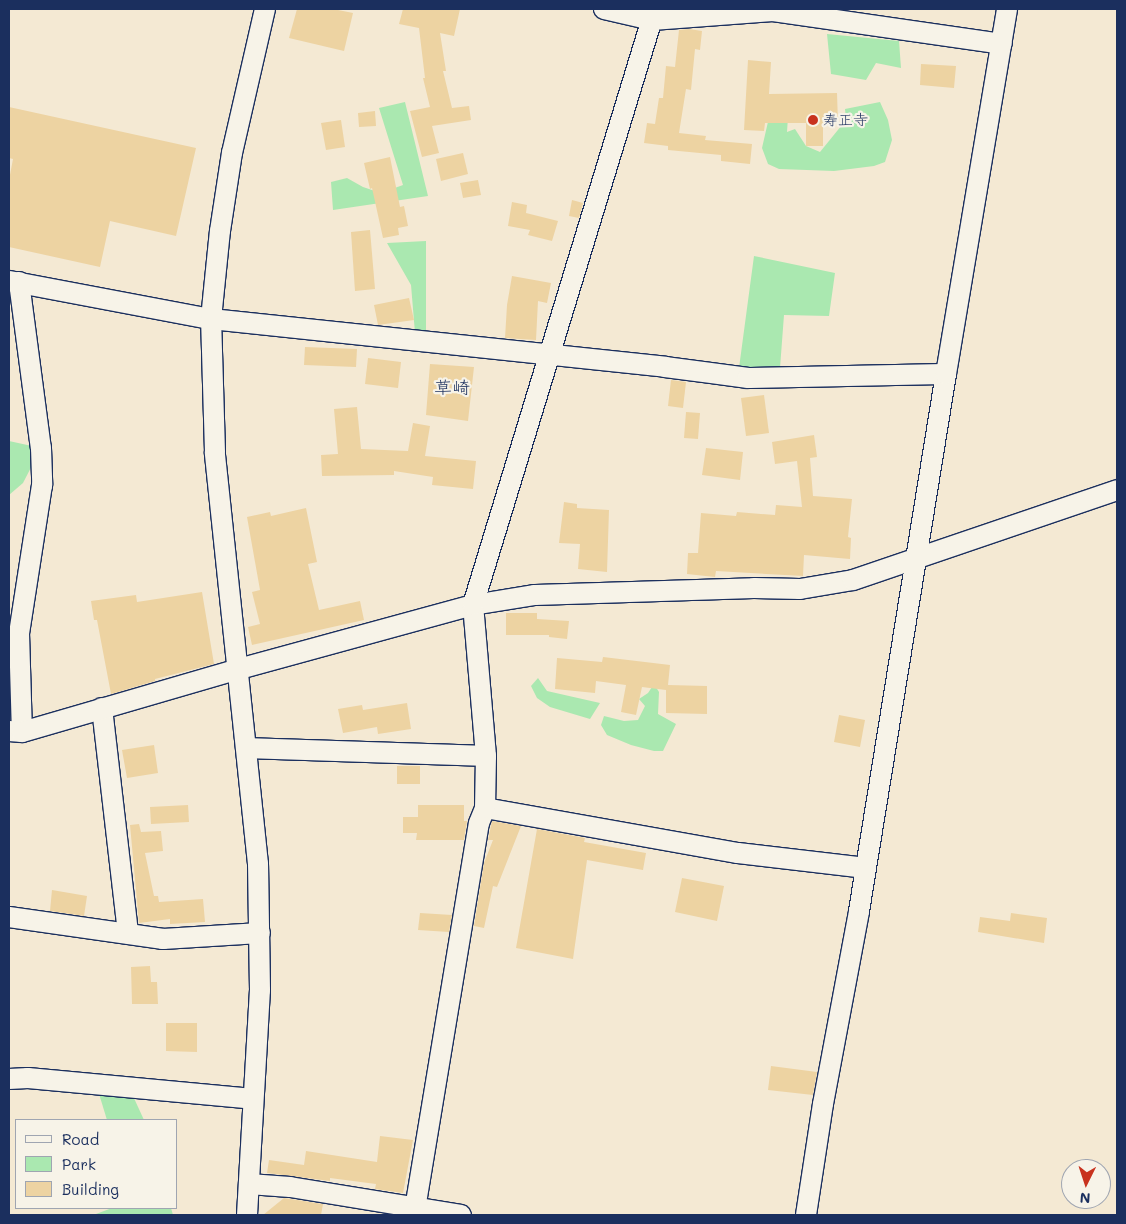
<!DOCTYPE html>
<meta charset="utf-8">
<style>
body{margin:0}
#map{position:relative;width:1126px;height:1224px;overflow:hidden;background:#f4e9d3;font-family:Mali,"Klee One",sans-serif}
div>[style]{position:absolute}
.green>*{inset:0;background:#aae8b0}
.building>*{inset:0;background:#edd3a2}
.roads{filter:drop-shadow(1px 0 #1b2f5e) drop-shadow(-1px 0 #1b2f5e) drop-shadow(0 1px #1b2f5e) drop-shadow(0 -1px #1b2f5e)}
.minor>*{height:20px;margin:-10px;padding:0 10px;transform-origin:10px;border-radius:10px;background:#f7f3e8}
.dots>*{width:14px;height:14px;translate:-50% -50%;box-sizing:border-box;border:2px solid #f7f3e8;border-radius:50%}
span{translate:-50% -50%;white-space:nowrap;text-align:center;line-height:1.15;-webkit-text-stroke:4.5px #f7f3e8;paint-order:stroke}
.poi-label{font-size:15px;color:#1b2f5e}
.left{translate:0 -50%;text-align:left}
.quarter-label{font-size:18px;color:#1b2f5e}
.frame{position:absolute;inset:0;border:10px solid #1b2f5e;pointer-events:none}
.legend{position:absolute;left:15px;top:1119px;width:162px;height:90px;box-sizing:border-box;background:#f7f3e8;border:1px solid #9fa5b1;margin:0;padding:6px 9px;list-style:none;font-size:15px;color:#1b2f5e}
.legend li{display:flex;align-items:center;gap:10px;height:25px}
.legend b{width:25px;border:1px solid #9fa5b1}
.north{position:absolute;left:1061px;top:1159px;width:50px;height:50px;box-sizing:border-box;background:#f7f3e8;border:1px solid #9fa5b1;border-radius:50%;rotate:184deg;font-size:14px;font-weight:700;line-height:20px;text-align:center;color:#1b2f5e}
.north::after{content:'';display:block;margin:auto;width:18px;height:22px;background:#c8321e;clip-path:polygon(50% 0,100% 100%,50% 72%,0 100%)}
</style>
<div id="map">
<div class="green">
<i style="clip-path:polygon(827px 34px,899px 41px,901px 68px,876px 63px,866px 80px,831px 74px)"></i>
<i style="clip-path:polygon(405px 102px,428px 196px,333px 210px,331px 182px,347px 178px,363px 187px,381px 193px,403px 185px,379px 108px)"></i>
<i style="clip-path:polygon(880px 102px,888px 120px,892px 140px,885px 162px,874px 166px,834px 171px,779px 169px,768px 164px,762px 148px,770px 113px,788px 117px,787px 132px,795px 129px,806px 146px,820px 152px,846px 120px,845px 109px)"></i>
<i style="clip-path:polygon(426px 241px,426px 333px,415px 333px,411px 285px,387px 243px)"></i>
<i style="clip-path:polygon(754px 256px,835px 273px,829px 316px,784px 315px,780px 368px,739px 368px)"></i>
<i style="clip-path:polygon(9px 441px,41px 448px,23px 483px,9px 495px)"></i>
<i style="clip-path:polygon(538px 678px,547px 691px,600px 703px,590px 719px,550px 707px,537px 698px,531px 686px)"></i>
<i style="clip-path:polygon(654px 684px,659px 692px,658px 714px,676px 724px,663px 751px,654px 751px,631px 745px,607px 735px,601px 725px,604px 716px,624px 721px,638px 720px,645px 706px,639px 699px,648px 693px)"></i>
<i style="clip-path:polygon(96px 1084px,133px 1096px,144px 1120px,107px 1120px)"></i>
<i style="clip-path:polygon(112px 1208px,171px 1208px,173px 1215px,96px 1214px)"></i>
</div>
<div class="building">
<i style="clip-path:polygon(297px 9px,333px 9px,353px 13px,344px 51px,289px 38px)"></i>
<i style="clip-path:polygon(403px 9px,460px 9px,454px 36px,440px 33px,446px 71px,443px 71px,452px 108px,469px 106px,471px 120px,432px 126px,439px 153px,422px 157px,410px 111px,430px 107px,423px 78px,425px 78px,419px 28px,399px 24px)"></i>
<i style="clip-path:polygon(689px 29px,702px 31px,700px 50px,695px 49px,691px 90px,686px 89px,679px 133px,706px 136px,705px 140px,752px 144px,750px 164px,721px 161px,721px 155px,668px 150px,668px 146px,644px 143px,647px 123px,655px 124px,659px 98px,663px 98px,666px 66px,675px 67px,679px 30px)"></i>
<i style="clip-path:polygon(748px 60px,771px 62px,769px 94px,837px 93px,838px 123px,823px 123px,823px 146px,806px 146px,806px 123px,765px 123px,764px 131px,744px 130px)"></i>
<i style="clip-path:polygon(921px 64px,956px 66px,954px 88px,920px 85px)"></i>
<i style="clip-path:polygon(9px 107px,196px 148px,176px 236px,110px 221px,100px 267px,9px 247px,9px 180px,13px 159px,9px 158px)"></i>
<i style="clip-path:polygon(375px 111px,376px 126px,359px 127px,358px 113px)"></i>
<i style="clip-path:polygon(341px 120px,345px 147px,326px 150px,321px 123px)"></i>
<i style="clip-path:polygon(463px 153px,468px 174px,441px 181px,436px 159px)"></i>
<i style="clip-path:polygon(390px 157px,400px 207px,404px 206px,408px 226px,398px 228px,399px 235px,383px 238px,372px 188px,370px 189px,364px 163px)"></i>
<i style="clip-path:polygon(478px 180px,481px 195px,463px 198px,460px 183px)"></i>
<i style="clip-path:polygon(572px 200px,583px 203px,579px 218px,569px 216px)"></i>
<i style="clip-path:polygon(512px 202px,527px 205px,526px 213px,558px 221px,552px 241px,528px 235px,530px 230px,508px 226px)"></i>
<i style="clip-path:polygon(370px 230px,375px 289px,355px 291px,351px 232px)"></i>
<i style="clip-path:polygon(512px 276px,551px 283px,547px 303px,538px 301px,536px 340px,505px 338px,507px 305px)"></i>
<i style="clip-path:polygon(409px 298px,414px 320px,378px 325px,374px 305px)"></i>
<i style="clip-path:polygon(305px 347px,357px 349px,356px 367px,304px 365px)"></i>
<i style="clip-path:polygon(368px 358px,401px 362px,398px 388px,365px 384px)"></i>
<i style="clip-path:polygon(430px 364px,474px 367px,468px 421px,426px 415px)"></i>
<i style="clip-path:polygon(671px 380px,686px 382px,683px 408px,668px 406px)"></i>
<i style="clip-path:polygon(764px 395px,769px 433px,746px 436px,741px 398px)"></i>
<i style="clip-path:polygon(357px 407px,361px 449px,408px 451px,413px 423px,430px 426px,425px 456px,476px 461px,473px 489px,432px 485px,433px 477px,394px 471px,394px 475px,322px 476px,321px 455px,338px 454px,334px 409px)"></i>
<i style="clip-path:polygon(686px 412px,700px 413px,698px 439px,684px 438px)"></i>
<i style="clip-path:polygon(814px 435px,817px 457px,810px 458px,813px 496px,852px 499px,848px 537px,851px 538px,850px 559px,804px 555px,803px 576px,716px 571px,715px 577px,687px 574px,688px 553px,698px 553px,701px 513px,736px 516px,737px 512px,775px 515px,776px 505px,802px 507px,797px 461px,775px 464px,772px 442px)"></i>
<i style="clip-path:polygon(706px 448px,743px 452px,740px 480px,702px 475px)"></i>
<i style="clip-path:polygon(564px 502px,577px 504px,577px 508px,609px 510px,607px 572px,578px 569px,580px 544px,559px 543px)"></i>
<i style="clip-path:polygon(306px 508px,317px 562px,308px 564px,319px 610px,360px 601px,364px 620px,252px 645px,248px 627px,260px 624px,252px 592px,260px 590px,247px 517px,270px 512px,271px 516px)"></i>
<i style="clip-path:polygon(202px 592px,214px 664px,155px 679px,155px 681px,111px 694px,97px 620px,94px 620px,91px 601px,136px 595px,137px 602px)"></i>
<i style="clip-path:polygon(506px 613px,537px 613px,537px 619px,569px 621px,567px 639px,549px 637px,549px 635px,506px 635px)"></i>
<i style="clip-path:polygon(603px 657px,670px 665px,668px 685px,707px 686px,707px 714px,666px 713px,666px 690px,642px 687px,636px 715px,621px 712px,626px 685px,596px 681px,595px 693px,555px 689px,557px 658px,602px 662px)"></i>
<i style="clip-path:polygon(407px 703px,411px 729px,378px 734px,377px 727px,343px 733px,338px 709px,362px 705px,363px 710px)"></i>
<i style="clip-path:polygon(839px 715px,865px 720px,860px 747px,834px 742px)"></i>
<i style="clip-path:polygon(154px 745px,158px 773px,127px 778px,122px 750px)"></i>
<i style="clip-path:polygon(397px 766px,420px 766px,420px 784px,397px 784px)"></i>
<i style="clip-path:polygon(188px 805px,189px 822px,151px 824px,150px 807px)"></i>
<i style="clip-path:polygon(418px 805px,464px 805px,464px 821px,467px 821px,464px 840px,416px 840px,417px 833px,403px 833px,403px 817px,418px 817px)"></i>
<i style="clip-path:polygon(492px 821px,521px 826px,497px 887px,493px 886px,484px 928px,474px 926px,484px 863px,493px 840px,488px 840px)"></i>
<i style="clip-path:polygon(139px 824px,141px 832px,161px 831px,163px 851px,145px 853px,154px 896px,158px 896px,159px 902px,203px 899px,205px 922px,170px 924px,170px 919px,139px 923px,130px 825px)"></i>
<i style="clip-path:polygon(537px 829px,585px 838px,584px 842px,646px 853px,643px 870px,587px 860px,573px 959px,516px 948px)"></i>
<i style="clip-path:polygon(682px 878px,724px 886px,717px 921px,675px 912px)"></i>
<i style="clip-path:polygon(52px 890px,87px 896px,84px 916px,50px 911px)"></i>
<i style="clip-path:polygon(420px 913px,452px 915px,449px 932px,418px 930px)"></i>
<i style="clip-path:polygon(1011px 913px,1047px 918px,1044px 943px,978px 932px,980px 917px,1010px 921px)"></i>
<i style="clip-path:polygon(150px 966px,151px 982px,157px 982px,158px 1004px,132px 1004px,131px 967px)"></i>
<i style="clip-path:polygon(166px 1023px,197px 1023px,197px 1052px,166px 1051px)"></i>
<i style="clip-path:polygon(771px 1066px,817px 1072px,813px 1095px,768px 1090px)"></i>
<i style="clip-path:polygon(380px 1136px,413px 1140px,403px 1193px,375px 1189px,376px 1184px,330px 1178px,330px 1181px,267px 1173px,269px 1160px,304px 1165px,306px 1151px,377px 1162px)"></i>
<i style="clip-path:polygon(284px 1198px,323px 1204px,321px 1215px,263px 1215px)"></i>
</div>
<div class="roads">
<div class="minor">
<i style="left:604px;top:9px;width:49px;rotate:12.9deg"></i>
<i style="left:652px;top:20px;width:121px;rotate:-4.3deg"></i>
<i style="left:773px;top:11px;width:231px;rotate:8.2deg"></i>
<i style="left:9px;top:281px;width:206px;rotate:10.7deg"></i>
<i style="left:211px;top:319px;width:457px;rotate:6deg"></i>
<i style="left:665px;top:367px;width:84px;rotate:7.5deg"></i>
<i style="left:748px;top:378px;width:198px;rotate:-1.2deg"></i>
<i style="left:19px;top:282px;width:167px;rotate:82.5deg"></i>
<i style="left:41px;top:448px;width:37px;rotate:88deg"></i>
<i style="left:42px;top:485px;width:150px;rotate:98.8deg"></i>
<i style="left:19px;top:633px;width:99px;rotate:88.3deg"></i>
<i style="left:102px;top:708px;width:227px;rotate:83.4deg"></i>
<i style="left:9px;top:731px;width:13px;rotate:4deg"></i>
<i style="left:22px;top:732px;width:226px;rotate:-16.2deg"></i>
<i style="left:239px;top:669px;width:243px;rotate:-15.3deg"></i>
<i style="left:473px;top:605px;width:63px;rotate:-9.2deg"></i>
<i style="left:535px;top:595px;width:219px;rotate:-1.8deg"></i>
<i style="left:754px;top:588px;width:46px;rotate:1.2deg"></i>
<i style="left:800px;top:589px;width:54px;rotate:-9.6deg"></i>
<i style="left:853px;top:580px;width:279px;rotate:-18.8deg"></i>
<i style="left:247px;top:748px;width:239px;rotate:1.9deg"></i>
<i style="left:485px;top:808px;width:257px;rotate:10.1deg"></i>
<i style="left:738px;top:853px;width:129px;rotate:6.7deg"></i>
<i style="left:9px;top:917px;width:156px;rotate:8.1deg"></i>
<i style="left:163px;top:939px;width:97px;rotate:-3.5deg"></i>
<i style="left:9px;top:1079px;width:19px;rotate:-3deg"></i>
<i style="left:28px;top:1078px;width:226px;rotate:5.3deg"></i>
<i style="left:249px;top:1184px;width:41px;rotate:4.2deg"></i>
<i style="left:290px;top:1187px;width:173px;rotate:9.3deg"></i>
<i style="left:247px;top:1215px;width:225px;rotate:-86.7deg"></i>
<i style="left:260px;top:990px;width:126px;rotate:-90.9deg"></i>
<i style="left:258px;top:864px;width:414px;rotate:-96deg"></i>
<i style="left:215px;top:452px;width:133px;rotate:-91.7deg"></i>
<i style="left:211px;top:319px;width:88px;rotate:-84.2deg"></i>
<i style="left:220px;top:231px;width:79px;rotate:-81.3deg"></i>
<i style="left:232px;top:153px;width:148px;rotate:-77.1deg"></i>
<i style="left:414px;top:1215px;width:397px;rotate:-80.6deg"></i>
<i style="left:479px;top:823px;width:16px;rotate:-68deg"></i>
<i style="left:485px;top:808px;width:52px;rotate:-88.9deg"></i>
<i style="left:486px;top:756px;width:152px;rotate:-94.9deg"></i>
<i style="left:473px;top:605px;width:623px;rotate:-73.02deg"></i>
<i style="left:806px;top:1215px;width:112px;rotate:-81.3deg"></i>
<i style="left:823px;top:1104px;width:196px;rotate:-79.4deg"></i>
<i style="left:859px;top:911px;width:544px;rotate:-80.8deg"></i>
<i style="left:946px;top:374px;width:370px;rotate:-80.5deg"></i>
</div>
</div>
<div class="dots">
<i style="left:813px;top:120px;background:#c8321e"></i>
</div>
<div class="poi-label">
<span class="left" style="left:823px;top:120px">寿正寺</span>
</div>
<div class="quarter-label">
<span style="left:452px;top:387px">草崎</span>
</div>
<div class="frame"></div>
<ul class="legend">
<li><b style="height:6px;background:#f7f3e8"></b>Road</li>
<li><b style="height:14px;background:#aae8b0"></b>Park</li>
<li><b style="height:14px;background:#edd3a2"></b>Building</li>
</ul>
<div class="north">N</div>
</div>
